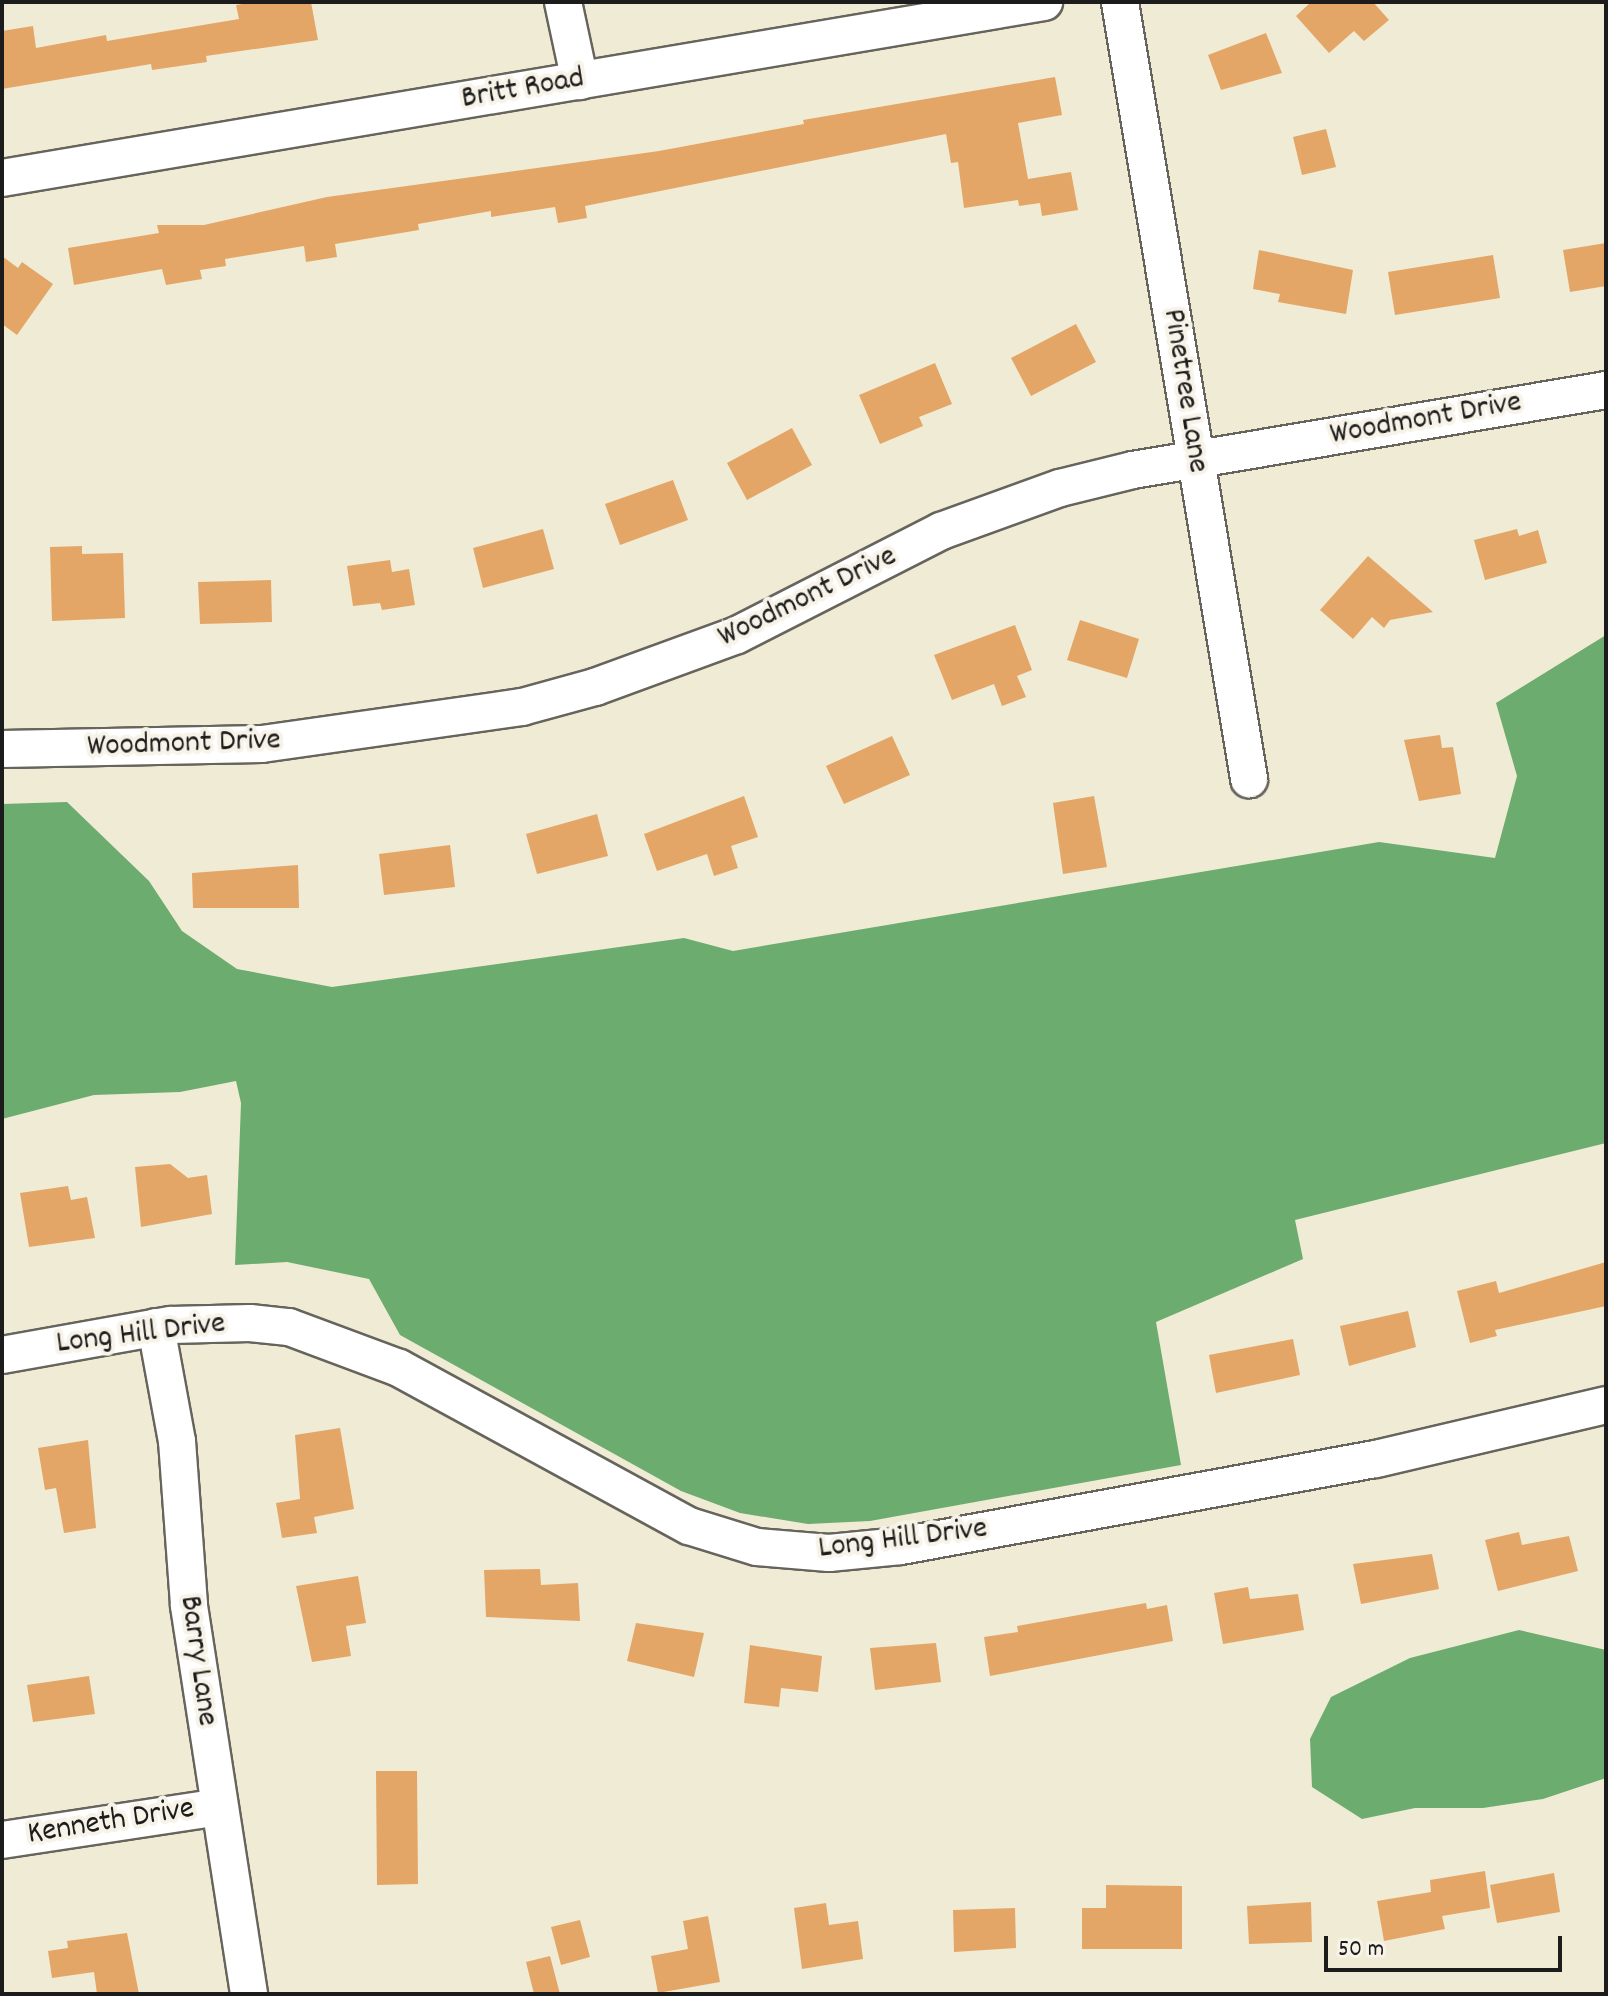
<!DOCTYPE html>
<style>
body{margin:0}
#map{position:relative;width:1608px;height:1996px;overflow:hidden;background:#f0ebd4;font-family:Dekko,sans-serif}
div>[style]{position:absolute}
.forest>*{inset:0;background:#6cac6f}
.building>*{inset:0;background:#e3a667}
.roads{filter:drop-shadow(2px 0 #66645c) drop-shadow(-2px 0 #66645c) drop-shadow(0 2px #66645c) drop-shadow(0 -2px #66645c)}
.street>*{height:36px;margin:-18px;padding:0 18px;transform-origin:18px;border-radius:18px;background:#fff}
span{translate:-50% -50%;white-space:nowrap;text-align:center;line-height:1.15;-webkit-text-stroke:8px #f7f3e8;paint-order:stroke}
.street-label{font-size:32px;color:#1c1c1c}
.frame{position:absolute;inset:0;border:4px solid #1c1c1c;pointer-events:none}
.scale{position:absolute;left:1324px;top:1936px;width:238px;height:36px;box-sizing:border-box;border:4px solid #1c1c1c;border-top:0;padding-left:10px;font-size:24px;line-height:28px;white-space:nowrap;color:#1c1c1c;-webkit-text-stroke:6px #f7f3e8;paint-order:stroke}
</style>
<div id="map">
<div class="forest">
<i style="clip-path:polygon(1606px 635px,1606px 1143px,1295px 1220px,1303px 1259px,1156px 1322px,1181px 1465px,870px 1521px,808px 1524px,740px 1513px,681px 1491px,400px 1335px,369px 1279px,287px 1262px,235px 1265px,241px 1103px,236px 1081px,180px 1092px,94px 1095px,2px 1119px,2px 804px,67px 802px,149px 881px,182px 931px,237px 969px,332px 987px,684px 938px,733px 951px,1379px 842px,1495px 858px,1517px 776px,1496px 703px)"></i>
<i style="clip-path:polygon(1519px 1630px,1606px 1650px,1606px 1778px,1543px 1799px,1483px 1808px,1415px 1808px,1362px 1819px,1312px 1787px,1310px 1739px,1331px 1697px,1410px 1658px)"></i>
</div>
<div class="building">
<i style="clip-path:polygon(255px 2px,311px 2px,318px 40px,206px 56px,207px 62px,173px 67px,152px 70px,151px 64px,2px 89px,2px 31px,33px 26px,36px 48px,106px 35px,107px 41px,239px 19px,236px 5px)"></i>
<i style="clip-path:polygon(1311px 2px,1373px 2px,1389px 20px,1364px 41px,1354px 31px,1329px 53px,1296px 16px)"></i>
<i style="clip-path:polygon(1266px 33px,1282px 73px,1221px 90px,1208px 55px)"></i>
<i style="clip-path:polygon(1055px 77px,1062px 115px,1018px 123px,1028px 179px,1071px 172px,1078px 210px,1042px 216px,1040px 203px,1019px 206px,1018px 200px,964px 208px,958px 162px,951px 163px,946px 134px,585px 206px,587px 218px,558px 223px,555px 207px,491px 217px,491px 211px,418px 224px,419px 230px,335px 244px,337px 257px,306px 262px,304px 246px,225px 259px,226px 266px,200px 270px,202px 279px,166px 285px,162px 269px,74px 285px,68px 248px,159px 233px,157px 225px,204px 225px,327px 197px,659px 151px,804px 124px,803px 120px)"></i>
<i style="clip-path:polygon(1326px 129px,1336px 167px,1302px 175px,1293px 137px)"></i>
<i style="clip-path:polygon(1606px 243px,1606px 286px,1570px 292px,1563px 250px)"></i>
<i style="clip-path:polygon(1259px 250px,1353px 270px,1346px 314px,1278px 302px,1280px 294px,1253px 289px)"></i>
<i style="clip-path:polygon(1493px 255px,1500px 298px,1395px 315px,1388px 272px)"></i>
<i style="clip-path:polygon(2px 256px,18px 268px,22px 262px,53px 284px,17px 335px,2px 324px)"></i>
<i style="clip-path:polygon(1076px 324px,1096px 362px,1031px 396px,1011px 358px)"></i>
<i style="clip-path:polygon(935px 363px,952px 404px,919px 417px,923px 426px,880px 444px,859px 395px)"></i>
<i style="clip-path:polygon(792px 428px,812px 465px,747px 500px,727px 463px)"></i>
<i style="clip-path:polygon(673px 480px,688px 520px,620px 545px,605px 504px)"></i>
<i style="clip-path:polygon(543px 529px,554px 569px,483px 588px,473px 548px)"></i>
<i style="clip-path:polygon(1517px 529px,1519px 536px,1538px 530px,1547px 563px,1485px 580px,1474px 540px)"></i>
<i style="clip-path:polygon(82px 546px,82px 554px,123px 553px,125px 618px,52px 621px,50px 547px)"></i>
<i style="clip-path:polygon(1368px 556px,1433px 612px,1390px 620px,1384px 628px,1372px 617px,1353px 639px,1320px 610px)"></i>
<i style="clip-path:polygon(390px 560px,392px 572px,409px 569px,415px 605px,382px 610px,380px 603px,353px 606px,347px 566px)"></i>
<i style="clip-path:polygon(271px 580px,272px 622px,200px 624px,198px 582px)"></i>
<i style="clip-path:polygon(1080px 620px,1139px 639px,1127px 678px,1067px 660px)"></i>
<i style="clip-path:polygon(1015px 625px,1032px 670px,1017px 676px,1026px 697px,1002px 706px,994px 684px,952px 700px,934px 655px)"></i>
<i style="clip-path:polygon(1440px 735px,1442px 748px,1453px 747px,1461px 794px,1419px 801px,1404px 740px)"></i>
<i style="clip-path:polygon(892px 736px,910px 775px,844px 804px,826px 766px)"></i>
<i style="clip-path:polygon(744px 796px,758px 837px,731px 846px,738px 868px,714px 876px,707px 854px,657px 871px,644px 834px)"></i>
<i style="clip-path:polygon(1094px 796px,1107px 867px,1063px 874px,1053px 803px)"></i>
<i style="clip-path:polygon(597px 814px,608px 856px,537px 874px,526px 834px)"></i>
<i style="clip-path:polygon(450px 845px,455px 887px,384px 895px,379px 854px)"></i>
<i style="clip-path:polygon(298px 865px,299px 908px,193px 908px,192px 873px)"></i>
<i style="clip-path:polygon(170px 1164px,188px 1178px,207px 1175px,212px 1214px,141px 1227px,135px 1167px)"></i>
<i style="clip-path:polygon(68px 1186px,71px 1200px,87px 1197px,95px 1238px,29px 1247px,20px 1193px)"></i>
<i style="clip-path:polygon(1606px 1262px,1606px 1306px,1495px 1330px,1497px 1336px,1470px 1343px,1457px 1291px,1496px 1281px,1499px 1293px)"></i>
<i style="clip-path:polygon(1408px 1311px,1416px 1347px,1349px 1366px,1340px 1326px)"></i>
<i style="clip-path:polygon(1293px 1339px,1300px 1375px,1216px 1393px,1209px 1355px)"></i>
<i style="clip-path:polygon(340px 1428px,354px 1509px,314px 1517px,317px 1533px,282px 1538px,276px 1503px,300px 1499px,295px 1435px)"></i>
<i style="clip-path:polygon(88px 1440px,96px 1528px,64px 1533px,56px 1488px,45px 1490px,38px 1448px)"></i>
<i style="clip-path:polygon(1519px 1532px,1522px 1545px,1569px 1536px,1578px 1571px,1498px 1591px,1485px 1540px)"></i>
<i style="clip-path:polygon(1432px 1554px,1439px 1589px,1361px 1604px,1353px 1564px)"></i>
<i style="clip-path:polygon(540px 1569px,541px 1585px,578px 1583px,580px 1621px,486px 1617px,484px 1570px)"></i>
<i style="clip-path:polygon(358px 1576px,366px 1623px,346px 1626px,351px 1656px,312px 1662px,296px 1586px)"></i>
<i style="clip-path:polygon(1248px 1587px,1250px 1599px,1298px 1594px,1304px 1630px,1223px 1644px,1214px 1593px)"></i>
<i style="clip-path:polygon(1146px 1603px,1147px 1609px,1167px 1605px,1173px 1641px,990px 1676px,984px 1637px,1018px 1632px,1017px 1626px)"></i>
<i style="clip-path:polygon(636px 1623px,704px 1633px,694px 1677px,627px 1661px)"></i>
<i style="clip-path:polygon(936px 1643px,941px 1682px,875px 1690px,870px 1648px)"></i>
<i style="clip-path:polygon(750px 1645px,822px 1656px,818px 1692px,781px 1688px,779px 1707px,744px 1703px)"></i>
<i style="clip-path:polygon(89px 1676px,95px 1714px,33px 1722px,27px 1685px)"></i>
<i style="clip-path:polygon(376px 1771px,417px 1771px,418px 1884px,377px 1885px)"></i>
<i style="clip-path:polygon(1485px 1871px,1490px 1908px,1442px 1916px,1445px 1929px,1384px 1941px,1377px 1901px,1431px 1892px,1430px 1880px)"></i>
<i style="clip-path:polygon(1554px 1873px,1560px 1912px,1497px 1923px,1490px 1885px)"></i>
<i style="clip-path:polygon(1106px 1885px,1182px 1886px,1182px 1949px,1082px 1949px,1082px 1908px,1106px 1908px)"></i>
<i style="clip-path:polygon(1311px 1902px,1312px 1942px,1249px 1944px,1247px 1906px)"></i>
<i style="clip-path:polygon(826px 1903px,829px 1925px,858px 1921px,863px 1959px,802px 1969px,794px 1908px)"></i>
<i style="clip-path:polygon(1015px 1908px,1016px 1948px,954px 1952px,953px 1910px)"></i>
<i style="clip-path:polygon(708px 1916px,720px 1982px,658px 1993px,651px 1956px,688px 1949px,683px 1921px)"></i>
<i style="clip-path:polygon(580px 1920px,590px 1957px,561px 1965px,551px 1927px)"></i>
<i style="clip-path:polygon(127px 1933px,139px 1994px,97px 1994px,94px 1972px,52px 1978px,48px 1951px,68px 1948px,67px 1941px)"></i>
<i style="clip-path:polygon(550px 1956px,560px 1994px,534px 1994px,526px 1962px)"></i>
</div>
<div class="roads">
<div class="street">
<i style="left:563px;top:2px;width:81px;rotate:77.9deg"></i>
<i style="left:1120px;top:2px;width:788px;rotate:80.57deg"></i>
<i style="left:2px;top:178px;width:1057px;rotate:-9.59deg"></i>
<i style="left:2px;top:749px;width:260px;rotate:-1.1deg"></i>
<i style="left:262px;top:744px;width:263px;rotate:-8.1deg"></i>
<i style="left:522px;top:707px;width:76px;rotate:-15.3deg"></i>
<i style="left:595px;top:687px;width:151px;rotate:-20.1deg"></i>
<i style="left:737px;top:635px;width:229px;rotate:-27deg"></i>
<i style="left:941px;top:531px;width:127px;rotate:-19.9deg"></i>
<i style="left:1060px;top:488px;width:75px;rotate:-13.9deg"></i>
<i style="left:1133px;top:470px;width:480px;rotate:-9.6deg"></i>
<i style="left:156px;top:1327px;width:116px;rotate:79.6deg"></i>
<i style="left:177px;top:1441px;width:165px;rotate:85.8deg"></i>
<i style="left:189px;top:1606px;width:393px;rotate:81.2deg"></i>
<i style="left:2px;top:1355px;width:172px;rotate:-10.1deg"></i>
<i style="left:171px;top:1325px;width:79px;rotate:-1.5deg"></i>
<i style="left:250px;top:1323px;width:39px;rotate:6deg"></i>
<i style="left:289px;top:1327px;width:117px;rotate:20.4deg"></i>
<i style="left:399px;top:1368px;width:330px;rotate:28.6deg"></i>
<i style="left:689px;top:1526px;width:71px;rotate:17.2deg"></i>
<i style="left:757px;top:1547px;width:72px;rotate:4.8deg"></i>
<i style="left:829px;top:1553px;width:72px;rotate:-5.6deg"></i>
<i style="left:901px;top:1546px;width:483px;rotate:-10.4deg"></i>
<i style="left:1376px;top:1459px;width:236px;rotate:-13.2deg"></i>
<i style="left:2px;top:1840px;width:219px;rotate:-8.6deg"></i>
</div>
</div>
<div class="street-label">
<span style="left:523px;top:90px;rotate:-10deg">Britt Road</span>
<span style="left:1184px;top:391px;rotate:81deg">Pinetree Lane</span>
<span style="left:1426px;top:420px;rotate:-10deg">Woodmont Drive</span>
<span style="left:808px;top:598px;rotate:-26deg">Woodmont Drive</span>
<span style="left:184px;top:745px;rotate:-2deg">Woodmont Drive</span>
<span style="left:141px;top:1335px;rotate:-7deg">Long Hill Drive</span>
<span style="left:903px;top:1540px;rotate:-7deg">Long Hill Drive</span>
<span style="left:197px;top:1661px;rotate:82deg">Barry Lane</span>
<span style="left:111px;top:1823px;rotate:-9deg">Kenneth Drive</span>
</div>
<div class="frame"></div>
<div class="scale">50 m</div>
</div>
